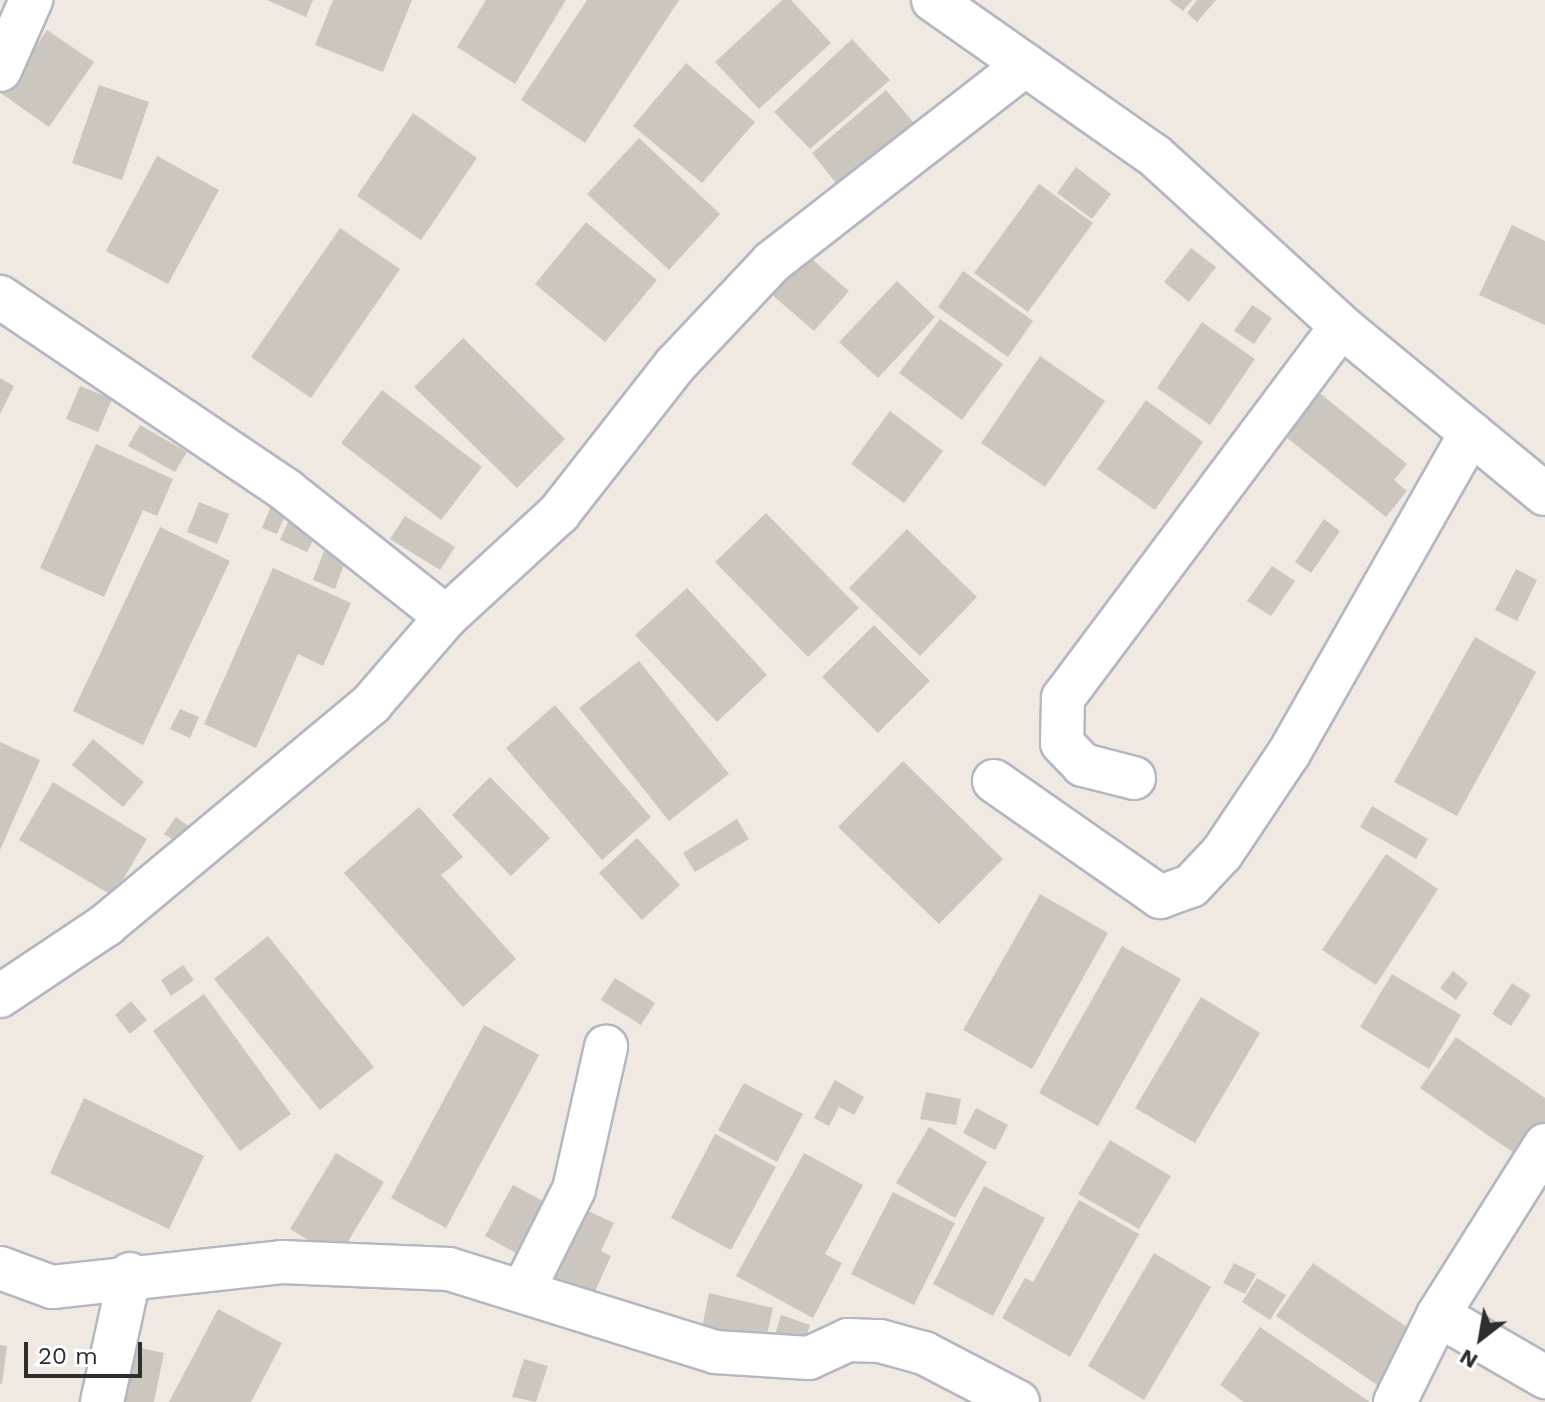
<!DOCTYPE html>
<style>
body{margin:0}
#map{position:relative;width:1545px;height:1402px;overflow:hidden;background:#efe9e1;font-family:"Work Sans",sans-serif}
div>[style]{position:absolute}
.building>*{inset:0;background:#cbc7bf}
.roads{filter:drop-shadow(2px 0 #b4b7c1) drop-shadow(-2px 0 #b4b7c1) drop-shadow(0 2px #b4b7c1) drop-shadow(0 -2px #b4b7c1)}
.minor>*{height:42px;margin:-21px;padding:0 21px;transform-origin:21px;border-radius:21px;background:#fff}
span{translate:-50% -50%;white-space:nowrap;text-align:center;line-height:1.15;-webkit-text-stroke:6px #fff;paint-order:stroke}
.north{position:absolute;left:1441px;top:1298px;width:80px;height:80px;-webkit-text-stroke:6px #fff;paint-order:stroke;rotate:211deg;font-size:22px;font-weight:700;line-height:32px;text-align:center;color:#2e2e2e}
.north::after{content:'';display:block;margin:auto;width:28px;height:36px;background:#2e2e2e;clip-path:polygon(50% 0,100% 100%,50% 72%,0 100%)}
.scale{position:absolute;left:24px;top:1342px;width:118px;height:36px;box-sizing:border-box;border:4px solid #2e2e2e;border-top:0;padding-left:10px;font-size:24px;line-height:28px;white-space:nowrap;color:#2e2e2e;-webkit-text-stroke:6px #fff;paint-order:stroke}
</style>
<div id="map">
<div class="building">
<i style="clip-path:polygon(267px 0,313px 0,306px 17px)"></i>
<i style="clip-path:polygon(333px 0,412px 0,383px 72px,315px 45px)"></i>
<i style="clip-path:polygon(486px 0,566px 0,515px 84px,457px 47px)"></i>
<i style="clip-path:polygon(587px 0,679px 0,585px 143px,521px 100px)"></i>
<i style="clip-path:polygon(782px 0,791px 0,831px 43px,759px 109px,715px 62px)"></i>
<i style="clip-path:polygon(1169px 0,1192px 0,1183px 11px)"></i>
<i style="clip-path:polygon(1197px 0,1216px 0,1197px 22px,1187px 13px)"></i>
<i style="clip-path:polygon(47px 30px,94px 62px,49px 127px,2px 94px)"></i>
<i style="clip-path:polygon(852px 39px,890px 80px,810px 149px,774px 112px)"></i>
<i style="clip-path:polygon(686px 63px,755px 122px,702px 183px,633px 126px)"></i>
<i style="clip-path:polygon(99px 85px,149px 102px,122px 180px,72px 163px)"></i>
<i style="clip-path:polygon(886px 90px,920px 130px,843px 192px,812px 153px)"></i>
<i style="clip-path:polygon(413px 113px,477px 158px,421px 240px,357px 196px)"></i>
<i style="clip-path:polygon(639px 138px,720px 214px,669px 270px,587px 194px)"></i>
<i style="clip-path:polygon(157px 156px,219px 190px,168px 284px,106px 251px)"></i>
<i style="clip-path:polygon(1076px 167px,1111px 194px,1092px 219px,1057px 193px)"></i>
<i style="clip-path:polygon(1039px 184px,1093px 223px,1028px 312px,974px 273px)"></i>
<i style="clip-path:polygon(586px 222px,657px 280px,605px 342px,535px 284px)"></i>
<i style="clip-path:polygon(1512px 225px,1545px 241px,1545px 325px,1479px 295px)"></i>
<i style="clip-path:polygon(340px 228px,400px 269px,311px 398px,251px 357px)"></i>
<i style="clip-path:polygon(1191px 248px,1216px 267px,1189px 302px,1164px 282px)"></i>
<i style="clip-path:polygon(805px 253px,849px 291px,814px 331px,770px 293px)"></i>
<i style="clip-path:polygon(963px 271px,1033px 321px,1008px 357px,938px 307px)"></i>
<i style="clip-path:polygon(897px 281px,935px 317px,878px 378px,839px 342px)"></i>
<i style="clip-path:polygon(1252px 305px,1272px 318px,1254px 344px,1234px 331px)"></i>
<i style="clip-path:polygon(940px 319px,1003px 364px,962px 420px,899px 373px)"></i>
<i style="clip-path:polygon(1202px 322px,1255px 359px,1210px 425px,1157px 388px)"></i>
<i style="clip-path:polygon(463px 338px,565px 439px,517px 488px,414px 387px)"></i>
<i style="clip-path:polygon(1040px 356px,1105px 401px,1045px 487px,981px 443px)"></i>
<i style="clip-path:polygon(0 378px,14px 386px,0 414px)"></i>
<i style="clip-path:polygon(80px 386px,112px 399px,98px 432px,66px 419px)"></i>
<i style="clip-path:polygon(1311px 386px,1407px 464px,1394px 480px,1407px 491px,1386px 517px,1276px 429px)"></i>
<i style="clip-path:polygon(382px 390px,482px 467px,441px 520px,341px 443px)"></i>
<i style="clip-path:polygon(1146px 400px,1203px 442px,1155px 510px,1097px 469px)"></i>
<i style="clip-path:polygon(890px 411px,943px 451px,904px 503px,851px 464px)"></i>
<i style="clip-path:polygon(140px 425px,187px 452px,175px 472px,128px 446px)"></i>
<i style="clip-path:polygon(96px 444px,173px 479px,157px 516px,143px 510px,104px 597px,40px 568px)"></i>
<i style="clip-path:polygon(276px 494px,291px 500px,277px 534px,262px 528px)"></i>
<i style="clip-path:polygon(199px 502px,229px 514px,217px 544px,187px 532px)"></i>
<i style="clip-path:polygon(766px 513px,859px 608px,808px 657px,715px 562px)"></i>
<i style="clip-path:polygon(405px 516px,455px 547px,440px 570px,390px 539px)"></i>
<i style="clip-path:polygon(1324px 519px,1340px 531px,1311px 573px,1295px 562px)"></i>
<i style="clip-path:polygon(289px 520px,317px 533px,307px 552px,280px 540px)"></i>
<i style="clip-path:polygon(160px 527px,230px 561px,143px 745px,73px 711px)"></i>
<i style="clip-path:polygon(907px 529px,977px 597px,920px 656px,849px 588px)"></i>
<i style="clip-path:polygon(324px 551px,346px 559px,335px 589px,313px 580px)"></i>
<i style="clip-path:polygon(1272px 566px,1295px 581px,1271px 616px,1247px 601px)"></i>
<i style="clip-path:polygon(273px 568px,351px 603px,323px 666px,298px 654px,256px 748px,204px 724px)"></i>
<i style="clip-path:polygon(1516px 569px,1537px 580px,1517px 621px,1495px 610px)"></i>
<i style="clip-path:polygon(687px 588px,767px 675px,717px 722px,635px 635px)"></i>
<i style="clip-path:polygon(874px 625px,930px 681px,878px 733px,822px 677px)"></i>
<i style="clip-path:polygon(1475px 637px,1536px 672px,1457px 816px,1394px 782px)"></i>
<i style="clip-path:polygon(639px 661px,729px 774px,669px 821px,579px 708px)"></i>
<i style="clip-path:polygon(555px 705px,651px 817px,602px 860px,506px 748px)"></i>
<i style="clip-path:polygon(180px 709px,199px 717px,190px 738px,170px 729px)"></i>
<i style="clip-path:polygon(93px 739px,144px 782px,123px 807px,72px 765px)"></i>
<i style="clip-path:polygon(0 742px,40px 760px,0 850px)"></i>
<i style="clip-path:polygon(903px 761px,1003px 859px,939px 924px,838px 827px)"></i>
<i style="clip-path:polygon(490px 777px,550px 838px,511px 876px,452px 815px)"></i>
<i style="clip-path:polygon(53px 782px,147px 839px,113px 896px,19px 840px)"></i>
<i style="clip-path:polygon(1372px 806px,1428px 839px,1416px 859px,1360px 827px)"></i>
<i style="clip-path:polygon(419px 807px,463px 857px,441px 875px,516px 959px,463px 1007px,344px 873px)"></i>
<i style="clip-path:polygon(176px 817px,197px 832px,186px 848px,164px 834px)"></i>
<i style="clip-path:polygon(737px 819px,749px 839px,695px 872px,683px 853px)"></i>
<i style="clip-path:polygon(637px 838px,680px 885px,642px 920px,599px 873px)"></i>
<i style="clip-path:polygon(1386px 854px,1438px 889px,1376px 985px,1322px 950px)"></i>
<i style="clip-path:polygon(1040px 894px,1108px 933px,1032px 1069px,963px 1030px)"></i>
<i style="clip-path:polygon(268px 936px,374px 1067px,320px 1110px,214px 979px)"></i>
<i style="clip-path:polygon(1122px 946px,1181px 979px,1098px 1126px,1039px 1093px)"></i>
<i style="clip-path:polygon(183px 965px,194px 980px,171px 996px,161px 980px)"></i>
<i style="clip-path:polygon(1453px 971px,1468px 983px,1456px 1000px,1440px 988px)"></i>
<i style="clip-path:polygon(1392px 974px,1461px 1015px,1429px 1069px,1360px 1027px)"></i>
<i style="clip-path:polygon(615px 978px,655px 1003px,641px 1025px,601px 1000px)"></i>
<i style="clip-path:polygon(1512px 983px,1531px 995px,1511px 1026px,1492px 1014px)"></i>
<i style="clip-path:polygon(204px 994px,291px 1114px,240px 1151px,153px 1031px)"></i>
<i style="clip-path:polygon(1201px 997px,1260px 1033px,1195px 1143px,1135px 1108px)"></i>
<i style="clip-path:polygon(131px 1001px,147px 1020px,130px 1034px,115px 1015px)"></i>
<i style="clip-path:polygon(484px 1025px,539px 1055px,446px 1228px,391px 1198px)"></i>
<i style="clip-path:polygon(1456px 1037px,1545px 1098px,1545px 1138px,1528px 1163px,1420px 1088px)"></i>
<i style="clip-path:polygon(835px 1080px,864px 1097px,854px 1115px,839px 1107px,829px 1126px,814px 1118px)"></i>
<i style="clip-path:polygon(744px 1083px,803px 1114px,777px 1162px,718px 1130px)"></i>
<i style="clip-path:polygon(926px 1092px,961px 1099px,956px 1125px,920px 1119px)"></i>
<i style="clip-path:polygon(84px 1098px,204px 1156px,169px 1229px,50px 1173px)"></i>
<i style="clip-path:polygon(976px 1108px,1008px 1125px,995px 1150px,963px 1133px)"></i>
<i style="clip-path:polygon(929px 1127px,987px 1162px,955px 1218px,896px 1183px)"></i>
<i style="clip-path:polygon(715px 1134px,776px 1167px,731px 1250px,671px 1218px)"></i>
<i style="clip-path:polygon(1110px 1140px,1171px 1176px,1139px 1229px,1078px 1194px)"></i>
<i style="clip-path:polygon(336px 1153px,384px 1182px,338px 1258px,290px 1229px)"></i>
<i style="clip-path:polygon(804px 1153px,863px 1185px,825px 1254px,842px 1263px,813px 1318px,736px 1276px)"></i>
<i style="clip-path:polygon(513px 1185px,554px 1207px,525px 1258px,485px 1236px)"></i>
<i style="clip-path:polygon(984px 1186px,1045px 1218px,993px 1316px,933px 1284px)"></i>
<i style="clip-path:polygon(893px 1192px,955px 1223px,914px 1305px,851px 1274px)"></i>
<i style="clip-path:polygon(1079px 1200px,1139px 1234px,1070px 1357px,1002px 1318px,1025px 1278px,1033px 1282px)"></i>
<i style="clip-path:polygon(573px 1204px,614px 1223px,601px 1251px,611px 1256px,590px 1302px,539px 1278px)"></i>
<i style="clip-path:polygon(1154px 1253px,1211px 1287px,1144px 1400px,1088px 1366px)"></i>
<i style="clip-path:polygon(1234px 1263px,1256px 1274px,1245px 1294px,1223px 1283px)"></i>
<i style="clip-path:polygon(1313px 1263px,1423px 1338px,1386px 1391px,1276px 1316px)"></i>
<i style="clip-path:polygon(1257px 1278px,1286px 1295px,1270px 1320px,1242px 1302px)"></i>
<i style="clip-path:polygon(709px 1293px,773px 1308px,764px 1348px,701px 1333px)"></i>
<i style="clip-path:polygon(218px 1309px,282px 1343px,251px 1402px,169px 1402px)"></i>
<i style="clip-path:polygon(781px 1315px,810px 1325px,803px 1347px,774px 1338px)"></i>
<i style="clip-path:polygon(1260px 1327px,1370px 1402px,1244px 1402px,1220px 1385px)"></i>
<i style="clip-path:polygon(0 1345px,7px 1346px,2px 1384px,0 1384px)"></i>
<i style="clip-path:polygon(136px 1347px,164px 1353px,154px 1402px,124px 1402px)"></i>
<i style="clip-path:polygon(524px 1359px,548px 1366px,536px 1402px,512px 1397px)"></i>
</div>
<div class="roads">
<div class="minor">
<i style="left:933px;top:0;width:271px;rotate:35.1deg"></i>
<i style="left:1155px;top:156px;width:252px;rotate:42.4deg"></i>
<i style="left:1341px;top:326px;width:264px;rotate:39.5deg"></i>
<i style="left:0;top:70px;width:77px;rotate:-66.1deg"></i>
<i style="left:0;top:297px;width:345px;rotate:34deg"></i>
<i style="left:286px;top:490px;width:204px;rotate:38.4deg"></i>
<i style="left:1134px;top:778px;width:53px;rotate:-165.7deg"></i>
<i style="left:1083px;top:765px;width:30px;rotate:-134deg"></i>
<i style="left:1062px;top:743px;width:45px;rotate:-88.7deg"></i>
<i style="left:1063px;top:698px;width:464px;rotate:-53.2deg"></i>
<i style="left:994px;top:781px;width:203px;rotate:34.9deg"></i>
<i style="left:1160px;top:897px;width:33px;rotate:-20deg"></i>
<i style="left:1191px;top:886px;width:45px;rotate:-46.8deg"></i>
<i style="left:1222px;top:853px;width:120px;rotate:-56.2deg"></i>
<i style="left:1289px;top:753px;width:368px;rotate:-60.4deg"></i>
<i style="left:0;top:996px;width:128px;rotate:-33.8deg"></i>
<i style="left:106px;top:925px;width:345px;rotate:-39.8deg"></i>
<i style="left:371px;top:704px;width:115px;rotate:-49.2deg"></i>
<i style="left:446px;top:617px;width:154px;rotate:-42.6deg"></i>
<i style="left:559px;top:513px;width:188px;rotate:-51.9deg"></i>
<i style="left:675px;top:365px;width:141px;rotate:-46.7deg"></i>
<i style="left:772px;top:262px;width:321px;rotate:-37.9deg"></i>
<i style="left:0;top:1268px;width:55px;rotate:20.1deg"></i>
<i style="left:52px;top:1287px;width:231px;rotate:-6.2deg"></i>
<i style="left:282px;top:1262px;width:167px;rotate:2.4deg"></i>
<i style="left:449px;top:1269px;width:279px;rotate:17.3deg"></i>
<i style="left:715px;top:1352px;width:94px;rotate:3.7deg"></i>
<i style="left:809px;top:1358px;width:43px;rotate:-24.8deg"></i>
<i style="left:848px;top:1340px;width:32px;rotate:2deg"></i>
<i style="left:880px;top:1341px;width:46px;rotate:15.3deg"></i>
<i style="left:924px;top:1353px;width:106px;rotate:27.5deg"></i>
<i style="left:523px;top:1291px;width:114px;rotate:-63.4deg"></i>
<i style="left:574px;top:1189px;width:146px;rotate:-77.3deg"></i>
<i style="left:1438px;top:1315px;width:124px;rotate:30.1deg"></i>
<i style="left:102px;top:1402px;width:131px;rotate:-77.7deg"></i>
<i style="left:1395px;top:1402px;width:97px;rotate:-63.7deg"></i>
<i style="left:1438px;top:1315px;width:201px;rotate:-57.8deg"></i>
</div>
</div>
<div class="north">N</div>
<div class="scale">20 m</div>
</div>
